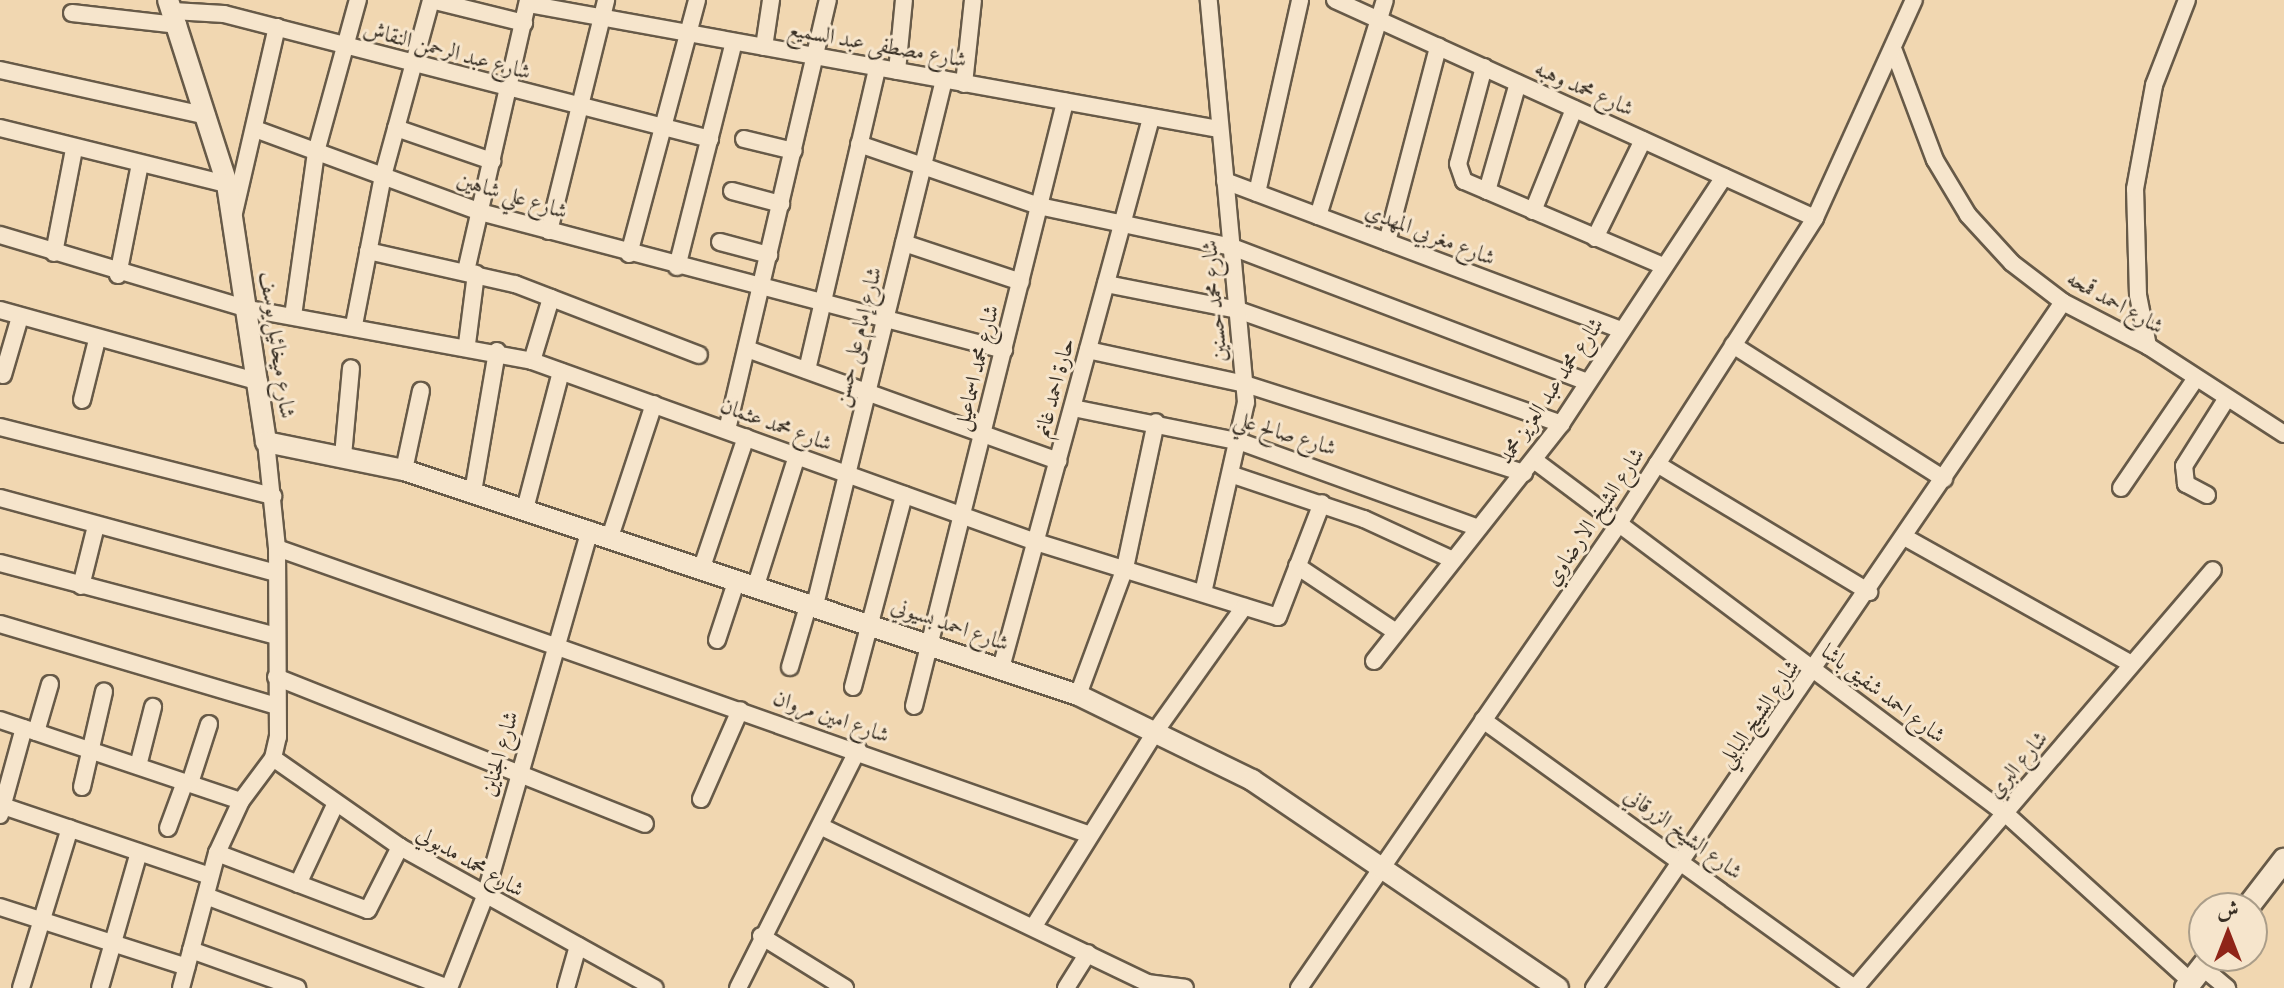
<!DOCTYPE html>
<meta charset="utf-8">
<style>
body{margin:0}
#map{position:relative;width:2284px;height:988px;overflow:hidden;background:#f1d7b1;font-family:Alegreya,Amiri,serif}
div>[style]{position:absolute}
.roads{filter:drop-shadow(2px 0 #675a48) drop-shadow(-2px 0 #675a48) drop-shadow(0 2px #675a48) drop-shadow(0 -2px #675a48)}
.minor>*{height:16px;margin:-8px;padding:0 8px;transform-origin:8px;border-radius:8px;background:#f6e5cc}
.tertiary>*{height:20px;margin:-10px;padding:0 10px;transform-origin:10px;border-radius:10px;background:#f6e5cc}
.secondary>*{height:22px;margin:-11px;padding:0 11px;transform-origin:11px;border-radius:11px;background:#f6e5cc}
span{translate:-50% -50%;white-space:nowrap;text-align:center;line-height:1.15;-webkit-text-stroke:6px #f6e5cc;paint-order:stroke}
.street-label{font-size:22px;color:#393025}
.north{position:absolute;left:2188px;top:892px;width:80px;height:80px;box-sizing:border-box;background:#f6e5cc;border:2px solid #aa9d89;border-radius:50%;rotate:0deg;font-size:22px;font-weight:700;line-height:32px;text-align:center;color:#393025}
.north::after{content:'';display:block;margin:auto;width:28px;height:36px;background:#8f2418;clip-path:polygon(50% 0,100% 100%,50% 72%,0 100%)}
</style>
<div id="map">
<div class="roads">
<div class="minor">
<i style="left:431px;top:0;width:96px;rotate:13.9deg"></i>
<i style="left:1335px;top:0;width:527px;rotate:24.43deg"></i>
<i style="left:528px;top:4px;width:701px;rotate:10.27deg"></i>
<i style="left:173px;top:11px;width:51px;rotate:3.4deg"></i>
<i style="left:224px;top:14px;width:502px;rotate:14.42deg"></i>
<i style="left:72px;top:13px;width:107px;rotate:6.5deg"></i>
<i style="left:764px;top:47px;width:48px;rotate:-81.5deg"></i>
<i style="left:1894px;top:51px;width:116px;rotate:69.4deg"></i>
<i style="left:1935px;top:160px;width:64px;rotate:59deg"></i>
<i style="left:1968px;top:215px;width:65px;rotate:47.5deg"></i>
<i style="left:2012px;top:263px;width:64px;rotate:37.4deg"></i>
<i style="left:2063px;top:302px;width:96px;rotate:27.4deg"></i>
<i style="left:2148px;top:346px;width:162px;rotate:32.9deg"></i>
<i style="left:1484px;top:67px;width:100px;rotate:105deg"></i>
<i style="left:1458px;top:164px;width:18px;rotate:71deg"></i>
<i style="left:1464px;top:181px;width:216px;rotate:23.1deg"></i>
<i style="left:0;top:70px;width:212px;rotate:12.5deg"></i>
<i style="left:897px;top:71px;width:71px;rotate:-84.4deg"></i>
<i style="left:964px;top:84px;width:84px;rotate:-83.9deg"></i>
<i style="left:0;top:128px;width:234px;rotate:13.9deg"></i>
<i style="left:396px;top:128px;width:102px;rotate:19deg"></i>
<i style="left:255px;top:129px;width:240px;rotate:20.2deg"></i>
<i style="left:480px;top:212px;width:542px;rotate:14.75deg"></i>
<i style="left:744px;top:139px;width:51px;rotate:13.5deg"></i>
<i style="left:859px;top:144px;width:190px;rotate:19deg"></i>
<i style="left:1039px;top:206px;width:197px;rotate:12deg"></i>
<i style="left:1232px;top:247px;width:378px;rotate:20.8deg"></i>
<i style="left:1225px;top:181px;width:421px;rotate:20.6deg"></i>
<i style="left:732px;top:191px;width:51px;rotate:14.9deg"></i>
<i style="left:1487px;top:191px;width:112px;rotate:-74deg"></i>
<i style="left:1257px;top:193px;width:198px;rotate:-77.4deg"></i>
<i style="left:1533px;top:211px;width:110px;rotate:-68.1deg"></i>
<i style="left:234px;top:213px;width:191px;rotate:-77deg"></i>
<i style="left:1318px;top:216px;width:226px;rotate:-72.8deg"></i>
<i style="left:549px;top:231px;width:238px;rotate:-76.1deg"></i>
<i style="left:0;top:235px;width:260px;rotate:16.6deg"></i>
<i style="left:249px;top:309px;width:288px;rotate:10.4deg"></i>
<i style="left:532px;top:361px;width:536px;rotate:19.75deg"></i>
<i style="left:1036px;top:542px;width:253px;rotate:17.2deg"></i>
<i style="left:1278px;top:617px;width:122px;rotate:-68.9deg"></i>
<i style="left:1595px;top:238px;width:109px;rotate:-63.9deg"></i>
<i style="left:720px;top:242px;width:51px;rotate:14.9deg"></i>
<i style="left:1387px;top:242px;width:202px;rotate:-75.3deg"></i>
<i style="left:904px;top:243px;width:123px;rotate:18.4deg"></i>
<i style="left:368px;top:251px;width:151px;rotate:12.7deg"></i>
<i style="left:515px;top:284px;width:197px;rotate:21.1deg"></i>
<i style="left:54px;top:253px;width:106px;rotate:-79.1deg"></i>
<i style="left:629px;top:254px;width:263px;rotate:-75deg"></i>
<i style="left:677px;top:267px;width:232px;rotate:-75.8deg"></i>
<i style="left:466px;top:271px;width:278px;rotate:-77.1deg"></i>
<i style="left:118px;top:275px;width:113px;rotate:-78.8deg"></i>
<i style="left:1106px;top:284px;width:135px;rotate:11.1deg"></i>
<i style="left:1238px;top:310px;width:343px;rotate:19.4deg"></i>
<i style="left:0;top:310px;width:269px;rotate:15.5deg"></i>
<i style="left:293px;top:316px;width:166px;rotate:-82deg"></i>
<i style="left:316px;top:152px;width:158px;rotate:-74.6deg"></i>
<i style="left:354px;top:325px;width:152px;rotate:-79deg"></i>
<i style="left:383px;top:176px;width:182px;rotate:-74.7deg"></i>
<i style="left:467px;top:344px;width:71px;rotate:-82.7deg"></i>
<i style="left:1733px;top:345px;width:250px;rotate:32.4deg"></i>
<i style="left:2148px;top:346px;width:52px;rotate:-101.1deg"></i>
<i style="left:2138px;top:295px;width:106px;rotate:-91.6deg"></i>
<i style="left:2135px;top:189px;width:106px;rotate:-79.6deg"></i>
<i style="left:2154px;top:85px;width:91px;rotate:-68.8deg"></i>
<i style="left:747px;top:349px;width:331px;rotate:19.8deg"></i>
<i style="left:1088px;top:350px;width:161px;rotate:12.2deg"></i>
<i style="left:1245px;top:384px;width:293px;rotate:17.7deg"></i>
<i style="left:532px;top:361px;width:66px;rotate:-73.2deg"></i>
<i style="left:807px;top:370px;width:310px;rotate:-76.9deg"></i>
<i style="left:3px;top:375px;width:60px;rotate:-73.7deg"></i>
<i style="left:82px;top:400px;width:62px;rotate:-76deg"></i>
<i style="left:1073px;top:408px;width:171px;rotate:11.4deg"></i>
<i style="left:1241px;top:442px;width:252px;rotate:19.9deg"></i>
<i style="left:0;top:427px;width:282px;rotate:14.2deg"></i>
<i style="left:727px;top:430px;width:442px;rotate:-76.8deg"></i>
<i style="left:343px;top:456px;width:88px;rotate:-84.8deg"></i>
<i style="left:1534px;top:460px;width:590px;rotate:36.87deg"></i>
<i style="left:2006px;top:814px;width:250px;rotate:42.2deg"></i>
<i style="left:1657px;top:464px;width:248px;rotate:31.1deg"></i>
<i style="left:404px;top:470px;width:81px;rotate:-77.9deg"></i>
<i style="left:1233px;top:475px;width:138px;rotate:18.6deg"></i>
<i style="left:1364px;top:519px;width:98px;rotate:24.7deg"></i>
<i style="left:2121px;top:488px;width:133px;rotate:-55.7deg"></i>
<i style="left:473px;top:492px;width:143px;rotate:-80.3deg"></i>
<i style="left:2207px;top:495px;width:24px;rotate:-152deg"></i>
<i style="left:2186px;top:484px;width:18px;rotate:-96deg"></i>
<i style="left:2184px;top:466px;width:80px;rotate:-57.7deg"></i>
<i style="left:0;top:498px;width:287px;rotate:15.2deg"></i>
<i style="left:525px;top:509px;width:142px;rotate:-75.3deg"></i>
<i style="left:610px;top:537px;width:140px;rotate:-71.7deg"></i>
<i style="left:1906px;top:538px;width:258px;rotate:29.2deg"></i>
<i style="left:277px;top:548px;width:862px;rotate:19.44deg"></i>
<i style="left:0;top:563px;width:285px;rotate:14.8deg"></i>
<i style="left:1297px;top:566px;width:119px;rotate:33.7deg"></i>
<i style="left:702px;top:567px;width:137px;rotate:-71.3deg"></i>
<i style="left:756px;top:585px;width:135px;rotate:-72.4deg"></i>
<i style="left:81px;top:586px;width:62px;rotate:-76deg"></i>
<i style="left:1203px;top:593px;width:196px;rotate:-77.3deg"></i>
<i style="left:1246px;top:402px;width:404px;rotate:-95.3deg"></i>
<i style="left:815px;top:605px;width:541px;rotate:-76.2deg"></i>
<i style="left:0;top:624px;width:288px;rotate:16.5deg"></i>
<i style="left:717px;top:640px;width:64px;rotate:-71.8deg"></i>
<i style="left:1374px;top:661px;width:302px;rotate:-51.7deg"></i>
<i style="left:1561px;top:424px;width:296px;rotate:-56.6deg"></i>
<i style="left:790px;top:667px;width:67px;rotate:-73.5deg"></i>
<i style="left:1001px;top:668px;width:570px;rotate:-74.74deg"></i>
<i style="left:276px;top:677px;width:397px;rotate:21.7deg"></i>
<i style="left:853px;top:687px;width:199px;rotate:-75.1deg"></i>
<i style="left:1078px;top:695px;width:135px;rotate:-69.7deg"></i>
<i style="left:1125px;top:568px;width:149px;rotate:-78deg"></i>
<i style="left:914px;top:706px;width:623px;rotate:-75.96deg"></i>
<i style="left:0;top:720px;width:254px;rotate:18.6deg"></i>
<i style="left:1483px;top:720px;width:458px;rotate:35.8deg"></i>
<i style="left:36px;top:732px;width:50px;rotate:-73.7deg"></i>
<i style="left:273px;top:758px;width:155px;rotate:35deg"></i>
<i style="left:400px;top:847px;width:291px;rotate:29deg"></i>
<i style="left:138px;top:766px;width:61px;rotate:-75.7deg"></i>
<i style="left:190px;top:783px;width:62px;rotate:-72.1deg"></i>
<i style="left:82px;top:787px;width:98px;rotate:-77deg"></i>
<i style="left:701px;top:799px;width:97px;rotate:-66.3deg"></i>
<i style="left:0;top:805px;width:222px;rotate:18.7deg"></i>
<i style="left:0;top:815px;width:90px;rotate:-74.6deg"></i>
<i style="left:822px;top:827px;width:361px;rotate:25.6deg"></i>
<i style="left:1147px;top:983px;width:38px;rotate:7deg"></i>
<i style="left:168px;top:828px;width:49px;rotate:-69.7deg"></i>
<i style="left:217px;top:853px;width:161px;rotate:20.7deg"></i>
<i style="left:368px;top:910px;width:71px;rotate:-63.1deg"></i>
<i style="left:298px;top:884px;width:89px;rotate:-64.9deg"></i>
<i style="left:206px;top:896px;width:259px;rotate:20.8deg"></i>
<i style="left:0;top:907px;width:196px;rotate:17.8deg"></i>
<i style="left:1034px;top:926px;width:232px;rotate:-58deg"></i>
<i style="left:1157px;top:729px;width:150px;rotate:-54.5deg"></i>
<i style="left:761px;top:936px;width:99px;rotate:31.8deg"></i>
<i style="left:191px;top:950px;width:113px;rotate:19.7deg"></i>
<i style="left:2202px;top:967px;width:33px;rotate:40deg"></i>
<i style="left:21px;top:988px;width:167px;rotate:-73deg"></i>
<i style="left:100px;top:988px;width:141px;rotate:-74deg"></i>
<i style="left:181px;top:988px;width:140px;rotate:-75.1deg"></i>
<i style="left:217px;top:853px;width:57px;rotate:-65.2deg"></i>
<i style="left:241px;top:801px;width:54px;rotate:-53.3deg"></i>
<i style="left:273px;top:758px;width:22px;rotate:-77deg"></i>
<i style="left:278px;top:737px;width:189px;rotate:-90.3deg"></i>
<i style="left:277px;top:548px;width:107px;rotate:-95.9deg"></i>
<i style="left:449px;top:988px;width:99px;rotate:-68.6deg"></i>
<i style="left:485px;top:896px;width:381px;rotate:-74deg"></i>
<i style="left:566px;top:988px;width:44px;rotate:-74.1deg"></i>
<i style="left:738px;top:988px;width:267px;rotate:-63.3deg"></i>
<i style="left:1066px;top:988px;width:41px;rotate:-57.8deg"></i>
<i style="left:1299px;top:988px;width:562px;rotate:-55.43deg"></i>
<i style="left:1618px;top:525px;width:365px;rotate:-57.3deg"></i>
<i style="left:1815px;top:218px;width:239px;rotate:-65.6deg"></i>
<i style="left:1594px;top:988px;width:831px;rotate:-55.64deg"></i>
<i style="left:1855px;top:988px;width:550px;rotate:-49.42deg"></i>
</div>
<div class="tertiary">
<i style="left:168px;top:0;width:193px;rotate:72.2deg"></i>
<i style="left:227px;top:184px;width:261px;rotate:81.4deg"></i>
<i style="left:266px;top:442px;width:141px;rotate:11.5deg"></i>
<i style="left:404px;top:470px;width:711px;rotate:18.46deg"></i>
<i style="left:1078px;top:695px;width:194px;rotate:26deg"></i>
<i style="left:1252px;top:780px;width:370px;rotate:34.2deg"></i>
</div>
<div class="secondary">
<i style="left:2247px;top:908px;width:61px;rotate:-52.4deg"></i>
<i style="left:2186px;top:988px;width:41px;rotate:-52deg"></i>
</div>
</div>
<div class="street-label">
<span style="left:877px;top:45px;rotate:10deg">شارع مصطفى عبد السميع</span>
<span style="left:447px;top:51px;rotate:15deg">شارع عبد الرحمن النقاش</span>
<span style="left:1584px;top:89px;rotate:24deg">شارع محمد وهبه</span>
<span style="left:512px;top:196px;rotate:17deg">شارع علي شاهين</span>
<span style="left:1430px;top:235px;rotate:21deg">شارع مغربي المهدي</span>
<span style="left:1215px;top:301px;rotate:-95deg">شارع محمد حسنين</span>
<span style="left:2115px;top:303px;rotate:29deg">شارع احمد قمحه</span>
<span style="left:858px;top:337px;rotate:-76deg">شارع إمام على حسن</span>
<span style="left:277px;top:345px;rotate:82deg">شارع ميخائيل يوسف</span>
<span style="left:977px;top:368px;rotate:-76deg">شارع محمد اسماعيل</span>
<span style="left:1055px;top:388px;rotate:-75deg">حارة احمد غانم</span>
<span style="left:1551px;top:391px;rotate:-56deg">شارع محمد عبد العزيز محمد</span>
<span style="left:776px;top:425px;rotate:20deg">شارع محمد عثمان</span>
<span style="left:1285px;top:434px;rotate:17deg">شارع صالح علي</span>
<span style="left:1595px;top:517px;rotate:-56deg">شارع الشيخ الارضاوي</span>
<span style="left:950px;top:625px;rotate:19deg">شارع احمد بسيوني</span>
<span style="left:1883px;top:694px;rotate:37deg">شارع احمد شفيق باشا</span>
<span style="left:1759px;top:714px;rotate:-55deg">شارع الشيخ البابلي</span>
<span style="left:831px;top:717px;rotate:19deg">شارع امين مروان</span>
<span style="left:500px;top:754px;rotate:-74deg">شارع الجناين</span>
<span style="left:2018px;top:765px;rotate:-50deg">شارع البري</span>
<span style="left:1683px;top:834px;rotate:36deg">شارع الشيخ الزرقاني</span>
<span style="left:470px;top:862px;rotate:30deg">شارع محمد مدبولي</span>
</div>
<div class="north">ش</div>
</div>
